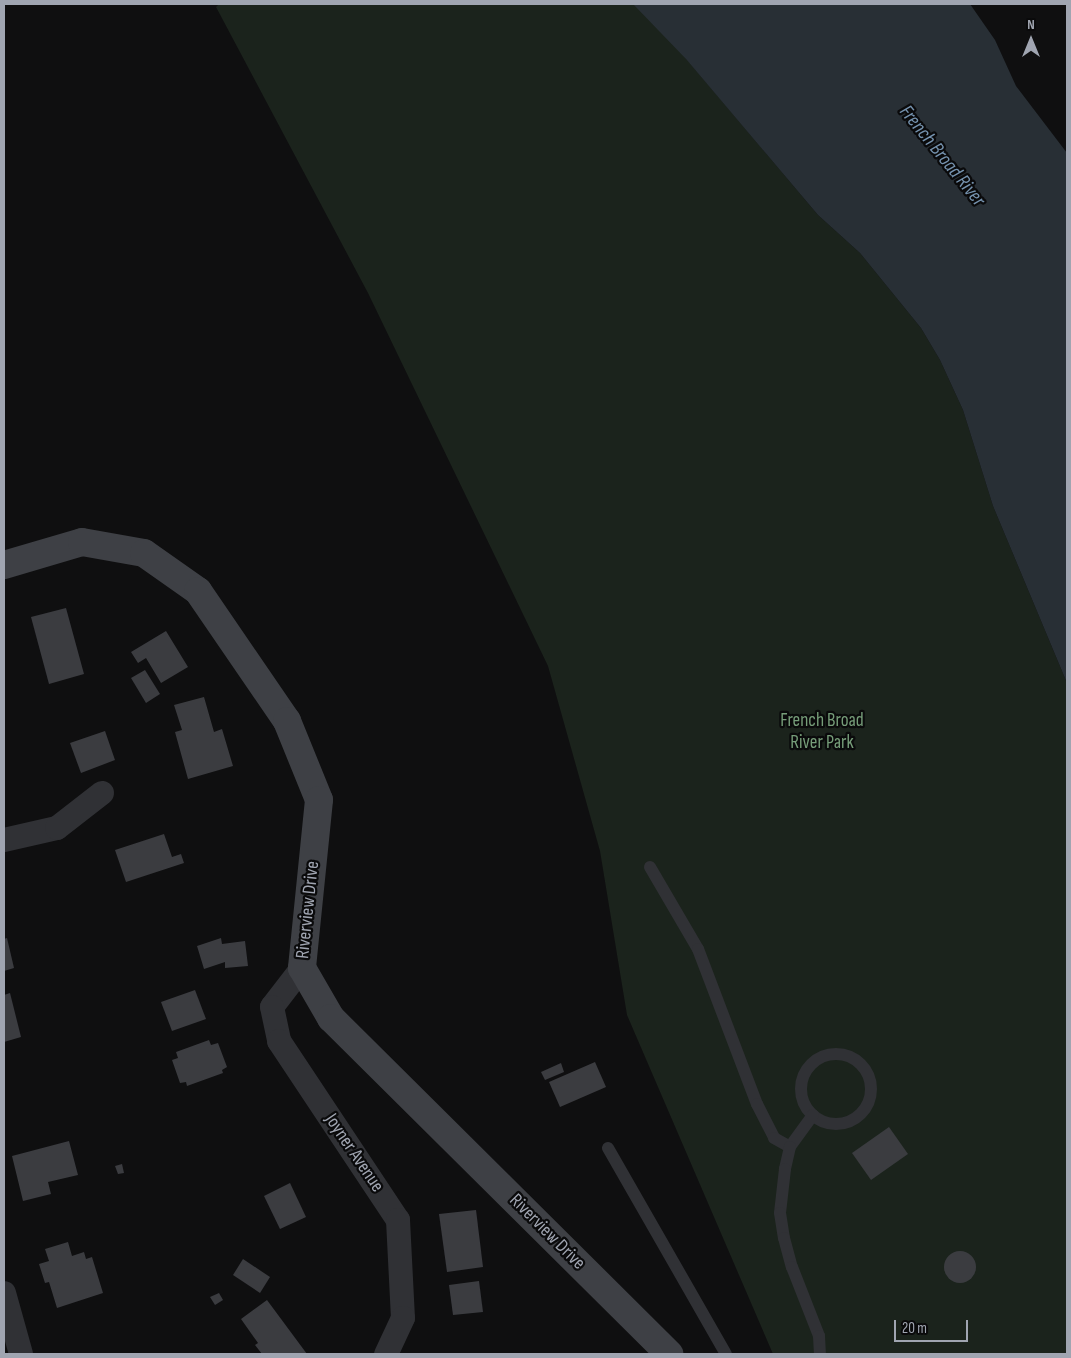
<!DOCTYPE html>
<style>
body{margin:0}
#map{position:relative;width:1071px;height:1358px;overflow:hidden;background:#0f0f10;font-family:"Sofia Sans Condensed",sans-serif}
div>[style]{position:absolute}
.green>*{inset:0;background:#1b231c}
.water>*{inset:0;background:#282f35}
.building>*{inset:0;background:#3b3c40}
.round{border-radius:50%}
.lane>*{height:12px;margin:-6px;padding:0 6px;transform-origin:6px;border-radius:6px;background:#303135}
.lane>.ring{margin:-6px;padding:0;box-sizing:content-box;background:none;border:12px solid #303135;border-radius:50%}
.street>*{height:24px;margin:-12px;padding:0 12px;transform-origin:12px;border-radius:12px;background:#303135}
.secondary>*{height:28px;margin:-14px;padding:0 14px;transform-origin:14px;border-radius:14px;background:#3e4045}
span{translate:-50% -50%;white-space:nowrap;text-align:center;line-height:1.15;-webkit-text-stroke:4.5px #0a0a0b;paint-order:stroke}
.park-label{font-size:19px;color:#769d79}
.street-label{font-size:19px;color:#a0a5b1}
.water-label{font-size:20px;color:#7592ae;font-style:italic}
.frame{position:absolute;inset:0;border:5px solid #a0a5b1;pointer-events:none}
.north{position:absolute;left:1006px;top:15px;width:50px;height:50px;-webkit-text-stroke:4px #0a0a0b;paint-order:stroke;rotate:0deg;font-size:14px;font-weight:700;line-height:20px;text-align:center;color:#a0a5b1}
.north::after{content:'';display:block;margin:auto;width:18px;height:22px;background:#a0a5b1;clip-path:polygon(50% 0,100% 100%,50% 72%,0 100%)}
.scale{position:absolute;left:894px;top:1320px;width:74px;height:22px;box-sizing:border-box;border:2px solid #a0a5b1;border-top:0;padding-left:6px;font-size:15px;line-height:18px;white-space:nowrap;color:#a0a5b1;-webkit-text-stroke:4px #0a0a0b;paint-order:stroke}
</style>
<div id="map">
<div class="green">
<i style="clip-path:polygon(219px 4px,640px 4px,818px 215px,860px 253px,921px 328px,940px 360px,963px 410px,993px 506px,1067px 683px,1067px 1354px,773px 1354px,627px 1015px,600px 851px,548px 666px,368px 293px,216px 7px)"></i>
</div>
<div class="water">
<i style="clip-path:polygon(633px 4px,970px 4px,995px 40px,1016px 86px,1067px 153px,1067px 683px,993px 506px,963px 410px,940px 360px,921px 328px,860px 253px,818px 215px,686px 59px)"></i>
</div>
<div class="building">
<i style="clip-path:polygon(66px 608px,84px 674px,49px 684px,31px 617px)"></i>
<i style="clip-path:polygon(166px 631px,188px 667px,161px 683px,146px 658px,138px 663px,131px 652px)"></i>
<i style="clip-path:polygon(145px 670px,160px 694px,146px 703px,131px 678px)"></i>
<i style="clip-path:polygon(204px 697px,214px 732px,222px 729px,233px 766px,188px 779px,175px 732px,182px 730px,174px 705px)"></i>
<i style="clip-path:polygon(105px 731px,115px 760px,81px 773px,70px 743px)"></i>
<i style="clip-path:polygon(164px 834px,172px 857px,181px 854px,184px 863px,126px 882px,115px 850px)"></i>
<i style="clip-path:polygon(7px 938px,14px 968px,4px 971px,4px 939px)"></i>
<i style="clip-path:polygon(221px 938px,222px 944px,245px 941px,248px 966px,225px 968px,225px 962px,204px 969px,197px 946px)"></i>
<i style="clip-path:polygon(195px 990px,206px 1019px,172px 1031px,161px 1002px)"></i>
<i style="clip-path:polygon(10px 993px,21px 1037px,4px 1042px,4px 995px)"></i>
<i style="clip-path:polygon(209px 1040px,211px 1045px,218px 1043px,227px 1067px,222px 1070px,223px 1073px,187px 1086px,186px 1082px,180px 1083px,172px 1060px,178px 1058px,176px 1052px)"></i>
<i style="clip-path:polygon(595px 1062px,606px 1087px,560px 1107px,549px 1082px)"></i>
<i style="clip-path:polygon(561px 1063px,564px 1072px,545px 1080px,541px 1072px)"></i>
<i style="clip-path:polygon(889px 1127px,908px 1154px,871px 1180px,852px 1153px)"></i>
<i style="clip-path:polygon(69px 1141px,78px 1175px,48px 1182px,51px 1194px,23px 1201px,12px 1156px)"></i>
<i style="clip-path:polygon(122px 1164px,124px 1173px,118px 1174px,115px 1166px)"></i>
<i style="clip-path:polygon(290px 1183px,306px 1217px,280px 1229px,264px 1196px)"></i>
<i style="clip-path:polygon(476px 1210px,483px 1267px,447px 1272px,439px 1214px)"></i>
<i style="clip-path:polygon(68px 1242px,72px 1256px,84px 1252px,86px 1259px,92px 1257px,103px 1293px,57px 1308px,49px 1282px,45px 1283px,39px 1264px,49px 1261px,45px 1249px)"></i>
<i class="round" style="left:944px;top:1251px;width:32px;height:32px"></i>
<i style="clip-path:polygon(243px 1259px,270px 1277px,260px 1293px,233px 1275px)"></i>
<i style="clip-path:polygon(479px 1281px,483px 1312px,453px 1315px,449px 1285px)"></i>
<i style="clip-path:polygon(219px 1293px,223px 1300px,215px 1305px,210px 1297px)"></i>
<i style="clip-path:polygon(267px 1300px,307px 1354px,262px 1354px,255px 1345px,258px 1343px,241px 1319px)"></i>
</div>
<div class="lane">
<i style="left:650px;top:867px;width:95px;rotate:59.7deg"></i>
<i style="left:698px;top:949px;width:166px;rotate:69.2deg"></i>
<i style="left:757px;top:1104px;width:38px;rotate:63deg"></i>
<i style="left:774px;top:1138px;width:18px;rotate:29deg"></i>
<i class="ring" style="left:801px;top:1054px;width:58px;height:58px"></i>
<i style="left:813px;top:1115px;width:39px;rotate:126deg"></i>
<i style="left:790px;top:1147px;width:23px;rotate:103deg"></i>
<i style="left:785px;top:1169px;width:44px;rotate:96.5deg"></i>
<i style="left:780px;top:1213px;width:25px;rotate:81deg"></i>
<i style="left:784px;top:1238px;width:30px;rotate:75deg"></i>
<i style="left:792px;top:1267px;width:74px;rotate:68.6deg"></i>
<i style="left:819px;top:1336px;width:18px;rotate:87deg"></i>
<i style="left:608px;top:1148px;width:237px;rotate:60.2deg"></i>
</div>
<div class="street">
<i style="left:4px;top:840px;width:54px;rotate:-12.8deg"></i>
<i style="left:57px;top:828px;width:57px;rotate:-37.9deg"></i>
<i style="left:302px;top:968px;width:49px;rotate:127.6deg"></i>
<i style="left:272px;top:1007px;width:35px;rotate:78deg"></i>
<i style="left:279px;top:1041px;width:215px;rotate:56.4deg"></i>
<i style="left:398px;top:1220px;width:98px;rotate:87.1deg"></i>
<i style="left:403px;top:1318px;width:40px;rotate:115deg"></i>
<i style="left:4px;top:1293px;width:63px;rotate:74.4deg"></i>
</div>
<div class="secondary">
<i style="left:4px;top:565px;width:81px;rotate:-16.4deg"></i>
<i style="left:82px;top:542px;width:63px;rotate:10.1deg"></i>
<i style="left:144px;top:553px;width:66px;rotate:35.1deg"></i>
<i style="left:198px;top:591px;width:158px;rotate:55.6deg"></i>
<i style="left:287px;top:721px;width:85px;rotate:67.9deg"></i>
<i style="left:319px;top:800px;width:169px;rotate:95.8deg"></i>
<i style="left:302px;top:968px;width:58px;rotate:59.9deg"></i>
<i style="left:331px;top:1018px;width:477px;rotate:44.8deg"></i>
</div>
<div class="park-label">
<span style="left:822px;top:732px">French Broad<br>River Park</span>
</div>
<div class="street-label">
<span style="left:308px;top:910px;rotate:-84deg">Riverview Drive</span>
<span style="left:354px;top:1153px;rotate:56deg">Joyner Avenue</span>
<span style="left:547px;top:1232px;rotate:45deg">Riverview Drive</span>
</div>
<div class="water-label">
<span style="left:942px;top:156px;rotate:51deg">French Broad River</span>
</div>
<div class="frame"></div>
<div class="north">N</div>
<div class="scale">20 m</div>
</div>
